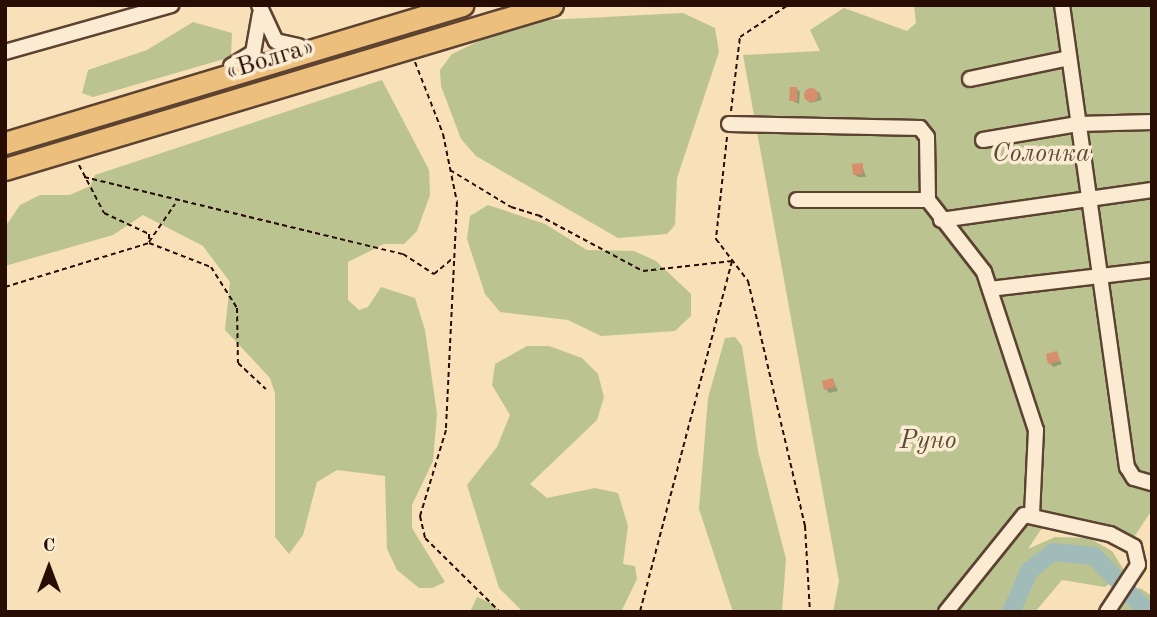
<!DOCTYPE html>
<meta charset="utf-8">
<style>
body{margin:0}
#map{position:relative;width:1157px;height:617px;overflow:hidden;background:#f8e0b9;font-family:"Old Standard TT",serif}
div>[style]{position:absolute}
.green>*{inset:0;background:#bbc391}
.shadow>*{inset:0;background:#0003}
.river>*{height:18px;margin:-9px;padding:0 9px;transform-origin:9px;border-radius:9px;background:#a0bbb8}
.building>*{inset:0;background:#d88d6c}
.round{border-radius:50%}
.path>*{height:2px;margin-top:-1px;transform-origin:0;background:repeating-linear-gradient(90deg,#280d04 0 5px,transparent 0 8.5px)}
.roads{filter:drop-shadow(2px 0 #5c4231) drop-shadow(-2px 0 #5c4231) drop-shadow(0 2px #5c4231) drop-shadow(0 -2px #5c4231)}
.minor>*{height:14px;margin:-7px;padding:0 7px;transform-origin:7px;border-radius:7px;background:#faebd2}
.highway>*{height:21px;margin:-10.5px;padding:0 10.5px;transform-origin:10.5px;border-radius:10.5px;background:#ecc07c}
span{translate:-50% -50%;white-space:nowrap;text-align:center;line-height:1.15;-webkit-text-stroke:7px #faebd2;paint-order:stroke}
.street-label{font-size:26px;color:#280d04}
.park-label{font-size:26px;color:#5b4d35;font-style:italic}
.frame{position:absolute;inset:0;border:7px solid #280d04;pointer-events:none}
.north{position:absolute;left:14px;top:533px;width:70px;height:70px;-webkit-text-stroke:5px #faebd2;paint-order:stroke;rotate:0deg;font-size:19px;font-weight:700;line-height:28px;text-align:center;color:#280d04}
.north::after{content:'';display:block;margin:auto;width:24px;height:32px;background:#280d04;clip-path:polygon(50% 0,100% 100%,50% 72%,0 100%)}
</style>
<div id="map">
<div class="green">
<i style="clip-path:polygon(914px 5px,1152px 5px,1152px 510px,1132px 540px,1046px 522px,1028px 549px,1055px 537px,1089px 538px,1112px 551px,1125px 572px,1105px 587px,1062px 580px,1035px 612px,833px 612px,839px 581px,743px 55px,820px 51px,810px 30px,844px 8px,907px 31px,916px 23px)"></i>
<i style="clip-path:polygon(683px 13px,715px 28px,719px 52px,677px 178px,675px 225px,667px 234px,618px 238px,476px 156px,461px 139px,441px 86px,440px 70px,452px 54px,498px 32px,546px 20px)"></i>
<i style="clip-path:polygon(193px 22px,232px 33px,231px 57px,93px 97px,82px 93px,88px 70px,147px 50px)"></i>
<i style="clip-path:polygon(382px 80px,429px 170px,430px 195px,417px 231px,404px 244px,384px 244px,348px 262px,348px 300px,359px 310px,368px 307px,381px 287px,415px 298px,425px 330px,437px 414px,433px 461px,412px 505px,412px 528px,445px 582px,432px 588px,419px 588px,397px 570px,387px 549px,385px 476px,337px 470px,317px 482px,303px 535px,289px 554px,275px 537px,275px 393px,270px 378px,225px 330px,230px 282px,203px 246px,143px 215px,113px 235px,5px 266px,5px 227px,20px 205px,40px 195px,70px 195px,90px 186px,95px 175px)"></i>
<i style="clip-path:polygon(488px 205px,545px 224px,587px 250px,634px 251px,656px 261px,691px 294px,691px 316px,675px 331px,601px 336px,568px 320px,500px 312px,485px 294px,467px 239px,470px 216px)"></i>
<i style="clip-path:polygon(735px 337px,742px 346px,758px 451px,786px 559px,782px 612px,733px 612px,699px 509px,708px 398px,725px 338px)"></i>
<i style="clip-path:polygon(527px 346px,549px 346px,582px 358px,598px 374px,604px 397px,597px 420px,530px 484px,547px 498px,595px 488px,618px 493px,628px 526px,623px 564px,635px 566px,637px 579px,621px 612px,523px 612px,499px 588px,467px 485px,497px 447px,510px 415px,492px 385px,495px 364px)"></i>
<i style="clip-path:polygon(1140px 588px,1152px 596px,1152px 612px,1120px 612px,1123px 595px)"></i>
<i style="clip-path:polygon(477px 597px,493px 604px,500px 612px,470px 612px)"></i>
</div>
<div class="shadow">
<i style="clip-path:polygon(797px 89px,800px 92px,799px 104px,791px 100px)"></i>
<i style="clip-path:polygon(806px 92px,819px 92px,822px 100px,810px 103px)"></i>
<i style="clip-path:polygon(862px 165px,866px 177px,858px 177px,854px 174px)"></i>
<i style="clip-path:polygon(1056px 353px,1062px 364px,1053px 367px,1050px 363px)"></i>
<i style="clip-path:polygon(833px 380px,838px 391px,829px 393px,826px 389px)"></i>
</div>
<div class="river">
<i style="left:1128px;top:592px;width:29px;rotate:44deg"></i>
<i style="left:1011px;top:612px;width:45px;rotate:-66.3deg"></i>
<i style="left:1029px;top:571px;width:31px;rotate:-38deg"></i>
<i style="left:1053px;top:552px;width:41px;rotate:5.6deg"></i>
<i style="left:1094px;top:556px;width:37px;rotate:46deg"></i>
</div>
<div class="building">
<i style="clip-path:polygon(790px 87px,797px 87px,797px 101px,789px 101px)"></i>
<i class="round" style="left:804px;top:88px;width:14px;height:14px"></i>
<i style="clip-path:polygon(863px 163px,863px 174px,853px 175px,852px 164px)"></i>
<i style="clip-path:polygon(1057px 351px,1060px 361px,1048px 364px,1046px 354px)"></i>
<i style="clip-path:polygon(833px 378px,835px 387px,824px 390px,822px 381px)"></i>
</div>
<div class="path">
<i style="left:415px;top:62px;width:77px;rotate:68.7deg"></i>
<i style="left:443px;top:134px;width:69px;rotate:78.4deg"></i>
<i style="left:457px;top:202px;width:228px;rotate:92.8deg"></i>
<i style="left:446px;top:430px;width:90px;rotate:106.8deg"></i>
<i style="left:420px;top:516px;width:23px;rotate:77deg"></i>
<i style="left:425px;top:538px;width:105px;rotate:44.6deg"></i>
<i style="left:731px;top:111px;width:75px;rotate:-83.1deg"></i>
<i style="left:740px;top:37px;width:58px;rotate:-33.7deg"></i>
<i style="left:727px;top:137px;width:103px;rotate:96.2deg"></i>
<i style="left:716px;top:239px;width:53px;rotate:52.7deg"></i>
<i style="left:748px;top:281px;width:252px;rotate:76.9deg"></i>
<i style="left:805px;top:526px;width:86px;rotate:86.7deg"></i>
<i style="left:79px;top:165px;width:54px;rotate:62.5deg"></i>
<i style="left:104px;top:213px;width:50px;rotate:25deg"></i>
<i style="left:149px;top:234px;width:8px;rotate:90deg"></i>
<i style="left:450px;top:170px;width:71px;rotate:31.2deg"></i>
<i style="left:511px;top:207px;width:28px;rotate:17deg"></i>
<i style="left:538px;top:215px;width:119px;rotate:28.1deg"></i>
<i style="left:643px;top:271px;width:90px;rotate:-6.4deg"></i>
<i style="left:732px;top:261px;width:363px;rotate:104.7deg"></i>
<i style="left:84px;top:177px;width:328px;rotate:13.6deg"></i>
<i style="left:403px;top:254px;width:37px;rotate:33deg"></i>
<i style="left:434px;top:274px;width:25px;rotate:-40deg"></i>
<i style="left:149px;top:242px;width:46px;rotate:-55.6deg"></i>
<i style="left:5px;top:287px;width:151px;rotate:-17deg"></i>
<i style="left:149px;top:243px;width:66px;rotate:21.2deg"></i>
<i style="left:211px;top:267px;width:49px;rotate:57.6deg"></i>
<i style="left:237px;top:308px;width:55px;rotate:89deg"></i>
<i style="left:238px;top:363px;width:38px;rotate:43deg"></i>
</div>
<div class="roads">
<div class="minor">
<i style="left:259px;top:5px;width:40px;rotate:65deg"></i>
<i style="left:276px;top:41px;width:23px;rotate:13deg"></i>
<i style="left:1062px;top:5px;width:467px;rotate:82deg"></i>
<i style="left:1127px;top:467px;width:13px;rotate:58deg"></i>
<i style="left:1134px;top:478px;width:19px;rotate:16deg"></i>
<i style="left:5px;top:52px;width:173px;rotate:-15.8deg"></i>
<i style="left:231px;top:66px;width:26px;rotate:-31deg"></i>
<i style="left:253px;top:53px;width:39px;rotate:-80deg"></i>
<i style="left:970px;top:79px;width:101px;rotate:-12deg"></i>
<i style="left:729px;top:124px;width:191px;rotate:1.2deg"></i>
<i style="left:920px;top:128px;width:11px;rotate:52deg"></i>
<i style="left:927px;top:137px;width:63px;rotate:89.1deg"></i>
<i style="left:928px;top:200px;width:91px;rotate:52.1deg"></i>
<i style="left:984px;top:272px;width:166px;rotate:71.8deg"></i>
<i style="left:1036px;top:430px;width:85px;rotate:92.7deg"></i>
<i style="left:983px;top:140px;width:96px;rotate:-9.6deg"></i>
<i style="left:1078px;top:124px;width:74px;rotate:-1.5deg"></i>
<i style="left:797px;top:200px;width:131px"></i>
<i style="left:941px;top:220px;width:213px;rotate:-8.1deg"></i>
<i style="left:990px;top:289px;width:163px;rotate:-6.7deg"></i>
<i style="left:946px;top:612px;width:124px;rotate:-51.2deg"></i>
<i style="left:1024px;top:515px;width:88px;rotate:12.5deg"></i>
<i style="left:1110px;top:534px;width:27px;rotate:28deg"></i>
<i style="left:1134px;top:547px;width:18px;rotate:77deg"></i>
<i style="left:1138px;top:565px;width:56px;rotate:123.4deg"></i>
</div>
<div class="highway">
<i style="left:5px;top:143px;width:478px;rotate:-16.8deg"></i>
<i style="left:5px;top:169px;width:571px;rotate:-16.69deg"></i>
</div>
</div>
<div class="street-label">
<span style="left:270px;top:60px;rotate:-17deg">«Волга»</span>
</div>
<div class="park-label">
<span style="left:1041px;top:155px">Солонка</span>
<span style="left:928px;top:442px">Руно</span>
</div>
<div class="frame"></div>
<div class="north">С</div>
</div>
